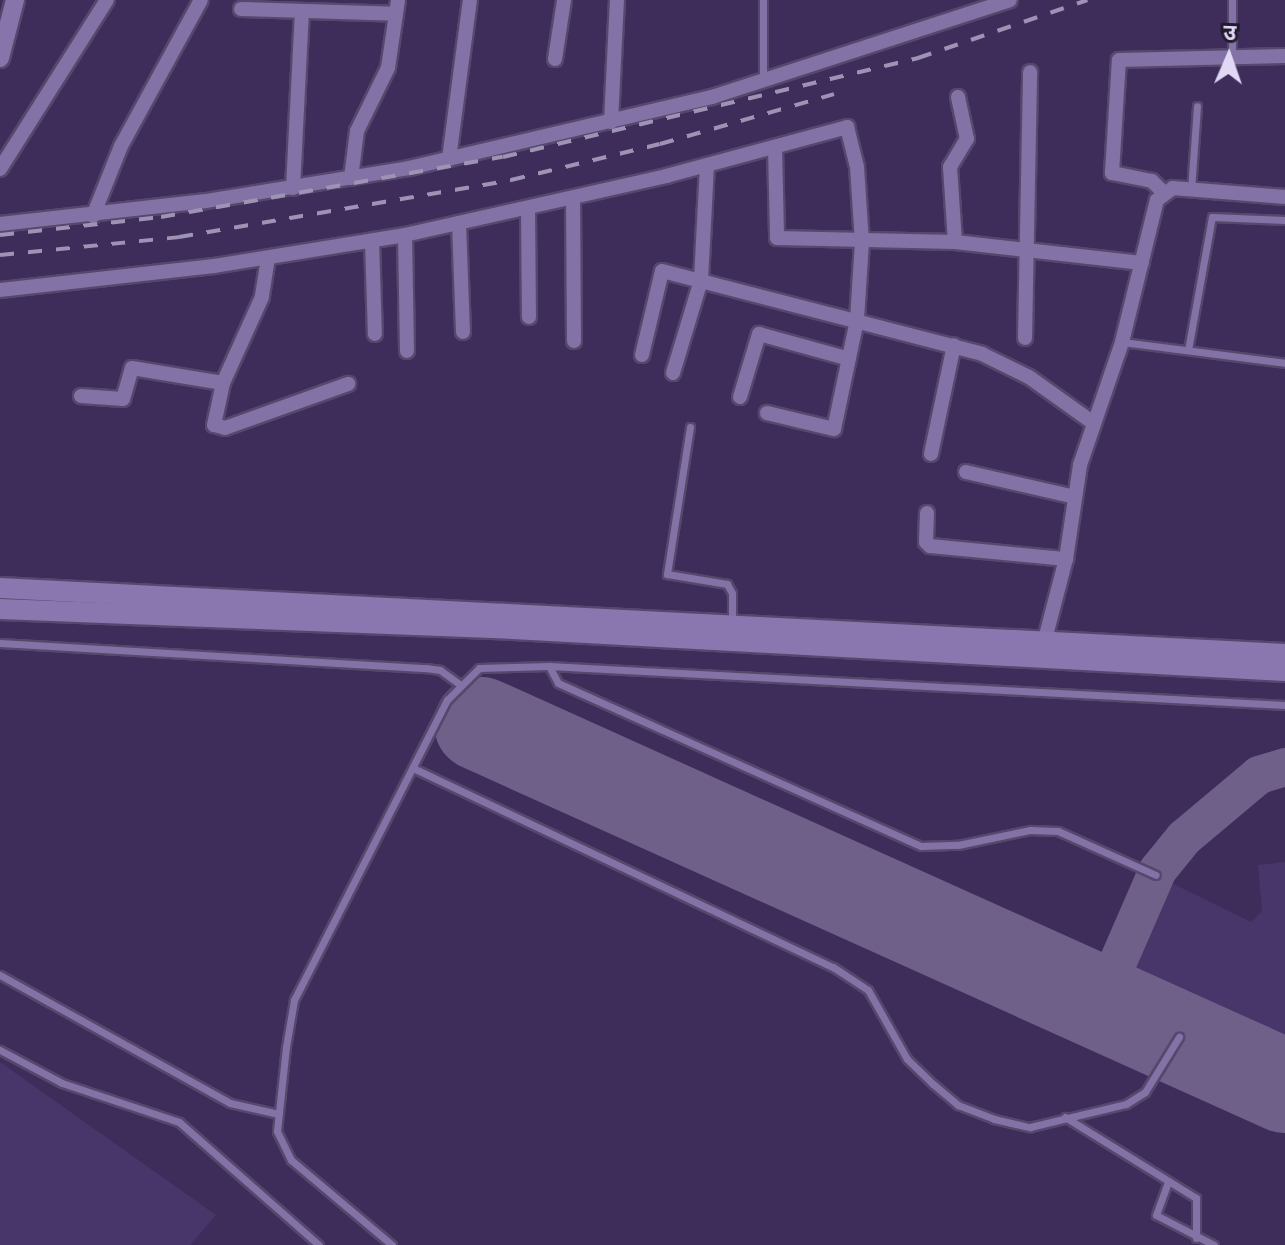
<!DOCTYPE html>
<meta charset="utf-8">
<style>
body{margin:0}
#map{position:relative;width:1285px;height:1245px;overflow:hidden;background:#3e2d5a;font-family:Jost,"Noto Sans Devanagari",sans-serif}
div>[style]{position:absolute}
.built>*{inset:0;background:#483569}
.taxiway>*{height:38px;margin:-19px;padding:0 19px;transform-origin:19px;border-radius:19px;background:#6e6088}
.runway>*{height:94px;margin:-47px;padding:0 47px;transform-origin:47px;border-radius:47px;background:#6e6088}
.roads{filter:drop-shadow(2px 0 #56476d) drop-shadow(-2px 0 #56476d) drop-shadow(0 2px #56476d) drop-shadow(0 -2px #56476d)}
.lane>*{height:7px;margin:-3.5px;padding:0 3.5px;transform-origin:3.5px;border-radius:3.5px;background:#8372a5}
.street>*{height:14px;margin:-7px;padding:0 7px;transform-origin:7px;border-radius:7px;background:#8372a5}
.secondary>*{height:18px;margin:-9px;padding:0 9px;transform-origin:9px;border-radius:9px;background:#8674aa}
.primary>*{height:20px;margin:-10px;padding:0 10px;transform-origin:10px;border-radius:10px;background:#8a77b0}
.rail>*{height:4px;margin-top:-2px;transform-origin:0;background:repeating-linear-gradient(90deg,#9e92b5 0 14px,transparent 0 28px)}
span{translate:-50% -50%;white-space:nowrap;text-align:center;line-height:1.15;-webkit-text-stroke:7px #221b2f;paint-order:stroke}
.north{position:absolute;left:1189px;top:16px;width:80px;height:80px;-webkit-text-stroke:6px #221b2f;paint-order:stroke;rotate:2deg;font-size:22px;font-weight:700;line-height:32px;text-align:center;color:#e0d8f4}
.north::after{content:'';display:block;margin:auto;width:28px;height:36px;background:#e0d8f4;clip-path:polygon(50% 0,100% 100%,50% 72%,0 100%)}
</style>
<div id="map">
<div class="built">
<i style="clip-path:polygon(1285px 862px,1285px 1043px,1102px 957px,1139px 867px,1251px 922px,1262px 911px,1258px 865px)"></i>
<i style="clip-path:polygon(0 1062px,216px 1215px,190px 1245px,0 1245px)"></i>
</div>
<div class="taxiway">
<i style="left:1101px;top:1001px;width:143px;rotate:-66.5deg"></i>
<i style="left:1158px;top:870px;width:41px;rotate:-50.9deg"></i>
<i style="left:1184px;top:838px;width:98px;rotate:-40deg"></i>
<i style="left:1259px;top:775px;width:27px;rotate:-17deg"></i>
</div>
<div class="runway">
<i style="left:481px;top:724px;width:882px;rotate:24.24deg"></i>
</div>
<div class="roads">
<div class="lane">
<i style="left:1232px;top:56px;width:56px;rotate:-90deg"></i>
<i style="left:763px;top:82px;width:82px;rotate:-90deg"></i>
<i style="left:1191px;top:190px;width:84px;rotate:-85.9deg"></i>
<i style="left:1122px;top:342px;width:164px;rotate:7.3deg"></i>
<i style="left:1188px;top:350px;width:135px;rotate:-79.8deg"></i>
<i style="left:1212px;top:217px;width:73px;rotate:2.4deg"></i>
<i style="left:690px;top:427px;width:149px;rotate:98.9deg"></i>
<i style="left:667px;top:574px;width:61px;rotate:9.5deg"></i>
<i style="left:727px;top:584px;width:10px;rotate:61deg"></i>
<i style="left:732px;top:593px;width:31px;rotate:90deg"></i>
<i style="left:0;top:643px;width:427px;rotate:3.4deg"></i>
<i style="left:426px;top:668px;width:14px;rotate:8deg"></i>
<i style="left:440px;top:670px;width:24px;rotate:36deg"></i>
<i style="left:549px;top:666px;width:19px;rotate:62deg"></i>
<i style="left:558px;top:683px;width:398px;rotate:24.2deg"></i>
<i style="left:921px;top:846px;width:37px;rotate:-2deg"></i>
<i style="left:958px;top:845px;width:74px;rotate:-11.8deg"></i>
<i style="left:1030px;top:830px;width:28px;rotate:2deg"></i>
<i style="left:1058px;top:831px;width:107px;rotate:24.2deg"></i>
<i style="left:413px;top:768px;width:465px;rotate:25.4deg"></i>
<i style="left:833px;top:967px;width:42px;rotate:33.3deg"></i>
<i style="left:868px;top:990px;width:79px;rotate:60.5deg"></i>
<i style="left:907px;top:1059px;width:36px;rotate:44deg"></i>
<i style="left:933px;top:1084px;width:33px;rotate:40deg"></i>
<i style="left:958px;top:1105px;width:39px;rotate:21deg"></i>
<i style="left:994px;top:1119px;width:37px;rotate:13deg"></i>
<i style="left:1030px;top:1127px;width:99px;rotate:-13.5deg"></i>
<i style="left:1126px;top:1104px;width:22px;rotate:-32deg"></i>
<i style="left:1145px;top:1092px;width:65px;rotate:-58.3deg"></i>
<i style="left:0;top:975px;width:263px;rotate:29.1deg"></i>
<i style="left:230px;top:1103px;width:50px;rotate:12.7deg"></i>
<i style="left:0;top:1050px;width:70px;rotate:28deg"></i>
<i style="left:62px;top:1083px;width:123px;rotate:18.4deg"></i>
<i style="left:179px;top:1122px;width:186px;rotate:41.3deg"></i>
<i style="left:1065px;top:1117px;width:154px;rotate:31.7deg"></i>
<i style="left:1196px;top:1198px;width:40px;rotate:90deg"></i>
<i style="left:1168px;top:1182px;width:35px;rotate:110deg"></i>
<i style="left:1156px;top:1215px;width:65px;rotate:27.3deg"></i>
<i style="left:392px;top:1245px;width:132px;rotate:-139.9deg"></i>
<i style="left:291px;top:1160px;width:32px;rotate:-116deg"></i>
<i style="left:277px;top:1131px;width:84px;rotate:-83.9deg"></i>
<i style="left:286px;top:1047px;width:48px;rotate:-80.3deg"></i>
<i style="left:294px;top:1000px;width:337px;rotate:-63deg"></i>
<i style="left:447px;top:700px;width:45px;rotate:-45deg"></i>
<i style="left:479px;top:668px;width:70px;rotate:-1.6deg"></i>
<i style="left:549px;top:666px;width:737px;rotate:3.03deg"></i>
</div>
<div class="street">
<i style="left:241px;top:9px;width:155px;rotate:1.8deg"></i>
<i style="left:555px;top:59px;width:60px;rotate:-81.3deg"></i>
<i style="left:611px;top:122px;width:122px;rotate:-87.2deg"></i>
<i style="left:775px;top:147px;width:91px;rotate:88.7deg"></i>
<i style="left:777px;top:238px;width:178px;rotate:1.3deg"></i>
<i style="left:955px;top:242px;width:188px;rotate:6.4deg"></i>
<i style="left:449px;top:159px;width:160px;rotate:-82.5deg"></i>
<i style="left:0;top:169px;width:200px;rotate:-57.7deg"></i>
<i style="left:351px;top:178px;width:47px;rotate:-82.7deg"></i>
<i style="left:357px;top:131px;width:70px;rotate:-63.8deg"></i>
<i style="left:388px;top:68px;width:69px;rotate:-81.6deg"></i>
<i style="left:293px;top:188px;width:177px;rotate:-87.1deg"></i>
<i style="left:1163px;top:192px;width:16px;rotate:-135deg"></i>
<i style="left:1152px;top:181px;width:41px;rotate:-168.7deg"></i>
<i style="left:1112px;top:173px;width:113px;rotate:-86.5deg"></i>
<i style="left:1119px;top:60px;width:166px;rotate:-1.4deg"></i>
<i style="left:573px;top:198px;width:143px;rotate:89.6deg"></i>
<i style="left:528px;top:208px;width:109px;rotate:89.5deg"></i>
<i style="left:93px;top:216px;width:75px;rotate:-68.2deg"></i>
<i style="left:121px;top:146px;width:166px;rotate:-61.3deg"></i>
<i style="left:459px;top:223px;width:109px;rotate:87.9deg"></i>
<i style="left:0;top:224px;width:207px;rotate:-6.4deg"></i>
<i style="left:206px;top:201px;width:206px;rotate:-9.2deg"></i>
<i style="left:409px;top:168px;width:311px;rotate:-13.2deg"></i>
<i style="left:712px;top:97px;width:313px;rotate:-18deg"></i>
<i style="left:405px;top:235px;width:116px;rotate:89deg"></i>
<i style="left:372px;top:241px;width:93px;rotate:88.2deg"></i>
<i style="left:955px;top:242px;width:75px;rotate:-93.8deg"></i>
<i style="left:950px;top:167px;width:33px;rotate:-59deg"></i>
<i style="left:967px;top:139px;width:43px;rotate:-102.1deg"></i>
<i style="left:268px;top:258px;width:39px;rotate:99deg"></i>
<i style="left:262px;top:297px;width:94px;rotate:114.4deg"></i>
<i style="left:223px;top:383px;width:43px;rotate:102.1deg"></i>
<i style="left:214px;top:425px;width:11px;rotate:15deg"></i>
<i style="left:225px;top:428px;width:131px;rotate:-19.7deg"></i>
<i style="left:0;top:290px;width:215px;rotate:-6.4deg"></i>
<i style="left:214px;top:266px;width:193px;rotate:-9.2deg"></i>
<i style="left:405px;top:235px;width:268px;rotate:-12.7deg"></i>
<i style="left:666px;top:176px;width:188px;rotate:-15.1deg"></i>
<i style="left:847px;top:127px;width:41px;rotate:76deg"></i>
<i style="left:857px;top:167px;width:75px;rotate:86.2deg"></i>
<i style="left:862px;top:242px;width:78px;rotate:93.7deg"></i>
<i style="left:857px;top:320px;width:111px;rotate:101.9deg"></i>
<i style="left:834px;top:429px;width:69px;rotate:-166.6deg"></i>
<i style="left:1025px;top:338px;width:266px;rotate:-88.9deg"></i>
<i style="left:642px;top:355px;width:86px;rotate:-76.6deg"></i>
<i style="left:662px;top:271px;width:331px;rotate:14.5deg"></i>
<i style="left:982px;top:354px;width:52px;rotate:26.1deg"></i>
<i style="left:1029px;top:377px;width:77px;rotate:35.5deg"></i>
<i style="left:673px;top:373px;width:97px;rotate:-73.2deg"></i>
<i style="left:701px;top:280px;width:115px;rotate:-87deg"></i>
<i style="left:81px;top:396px;width:42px;rotate:4.1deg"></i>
<i style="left:123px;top:399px;width:32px;rotate:-74deg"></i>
<i style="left:132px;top:368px;width:92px;rotate:9.4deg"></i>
<i style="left:740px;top:397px;width:66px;rotate:-73.2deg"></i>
<i style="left:759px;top:334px;width:93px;rotate:15.5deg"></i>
<i style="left:931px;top:454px;width:111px;rotate:-78.1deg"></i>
<i style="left:966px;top:472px;width:112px;rotate:12.9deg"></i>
<i style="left:927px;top:513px;width:29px;rotate:92deg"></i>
<i style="left:926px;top:542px;width:6px;rotate:45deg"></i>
<i style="left:930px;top:546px;width:137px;rotate:5.5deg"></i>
<i style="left:1043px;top:647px;width:91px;rotate:-75.4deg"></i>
<i style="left:1066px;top:559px;width:95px;rotate:-81.5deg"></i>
<i style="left:1080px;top:465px;width:130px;rotate:-71.1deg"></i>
<i style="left:1122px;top:342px;width:146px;rotate:-76.2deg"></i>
<i style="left:1157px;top:200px;width:20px;rotate:-37deg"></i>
<i style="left:1173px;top:188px;width:112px;rotate:4.6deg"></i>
</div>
<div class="secondary">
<i style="left:0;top:58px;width:60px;rotate:-75.5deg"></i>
</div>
<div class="primary">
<i style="left:0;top:588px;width:1287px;rotate:2.94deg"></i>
<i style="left:0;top:609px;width:493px;rotate:2.2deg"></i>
<i style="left:493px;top:628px;width:793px;rotate:3.11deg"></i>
</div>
</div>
<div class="rail">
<i style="left:0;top:235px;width:162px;rotate:-6.4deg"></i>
<i style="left:161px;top:217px;width:347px;rotate:-10deg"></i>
<i style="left:503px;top:157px;width:427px;rotate:-13.4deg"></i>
<i style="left:918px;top:58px;width:179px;rotate:-18.9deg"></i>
<i style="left:0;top:255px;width:180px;rotate:-5.7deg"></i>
<i style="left:179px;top:237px;width:337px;rotate:-9.7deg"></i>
<i style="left:511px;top:180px;width:153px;rotate:-13.6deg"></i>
<i style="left:660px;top:144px;width:181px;rotate:-16deg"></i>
</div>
<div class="north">उ</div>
</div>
